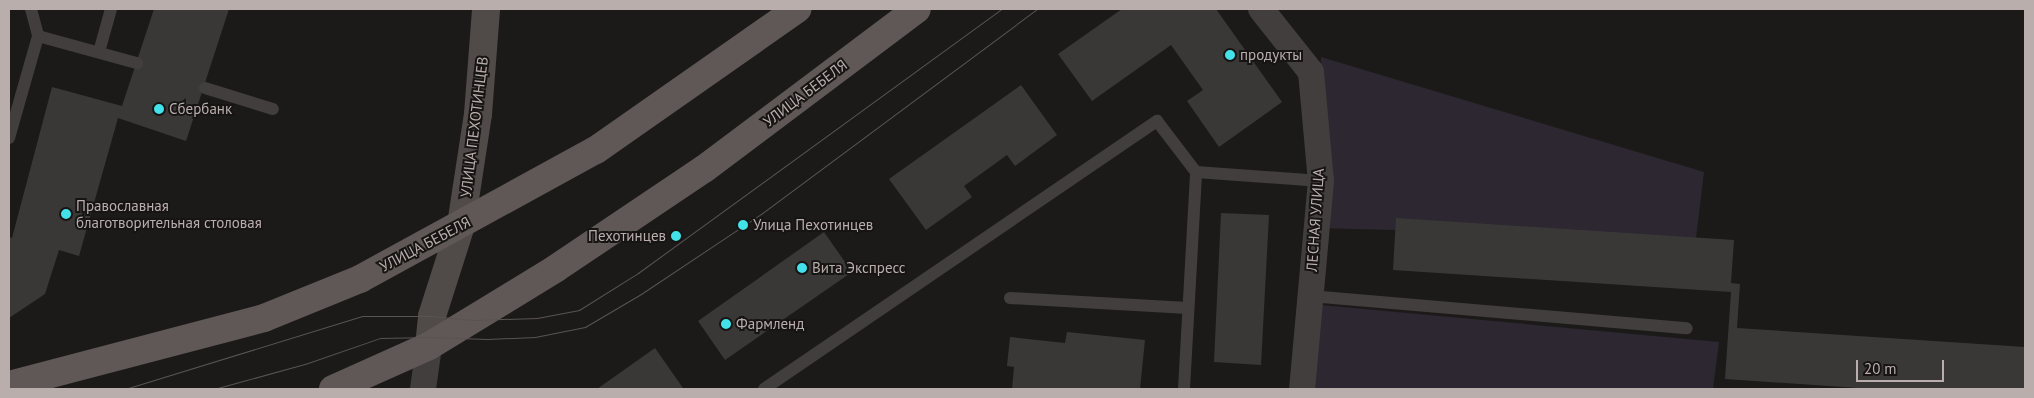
<!DOCTYPE html>
<meta charset="utf-8">
<style>
body{margin:0}
#map{position:relative;width:2034px;height:398px;overflow:hidden;background:#1c1a19;font-family:"PT Sans",sans-serif}
div>[style]{position:absolute}
.green>*{inset:0;background:#2c2731}
.building>*{inset:0;background:#3a3837}
.lane>*{height:12px;margin:-6px;padding:0 6px;transform-origin:6px;border-radius:6px;background:#423e3d}
.street>*{height:26px;margin:-13px;padding:0 13px;transform-origin:13px;border-radius:13px;background:#423e3d}
.secondary>*{height:28px;margin:-14px;padding:0 14px;transform-origin:14px;border-radius:14px;background:#504a49}
.primary>*{height:28px;margin:-14px;padding:0 14px;transform-origin:14px;border-radius:14px;background:#5f5857}
.tram>*{height:1px;margin:-0.5px;padding:0 0.5px;transform-origin:0.5px;border-radius:0.5px;background:#595352}
.dots>*{width:14px;height:14px;translate:-50% -50%;box-sizing:border-box;border:2px solid #171514;border-radius:50%}
span{translate:-50% -50%;white-space:nowrap;text-align:center;line-height:1.15;-webkit-text-stroke:4px #171514;paint-order:stroke}
.poi-label{font-size:15px;color:#baaead}
.left{translate:0 -50%;text-align:left}
.right{translate:-100% -50%;text-align:right}
.street-label{font-size:15px;color:#baaead}
.frame{position:absolute;inset:0;border:10px solid #baaead;pointer-events:none}
.scale{position:absolute;left:1856px;top:360px;width:88px;height:22px;box-sizing:border-box;border:2px solid #baaead;border-top:0;padding-left:6px;font-size:15px;line-height:18px;white-space:nowrap;color:#baaead;-webkit-text-stroke:4px #171514;paint-order:stroke}
</style>
<div id="map">
<div class="green">
<i style="clip-path:polygon(1321px 57px,1704px 172px,1696px 238px,1317px 228px)"></i>
<i style="clip-path:polygon(1310px 304px,1719px 342px,1713px 389px,1307px 389px)"></i>
</div>
<div class="building">
<i style="clip-path:polygon(154px 9px,229px 9px,186px 141px,118px 118px,79px 256px,59px 250px,45px 294px,9px 318px,9px 237px,12px 238px,52px 87px,122px 106px)"></i>
<i style="clip-path:polygon(1122px 9px,1216px 9px,1282px 102px,1219px 147px,1187px 101px,1203px 90px,1171px 45px,1092px 101px,1058px 54px)"></i>
<i style="clip-path:polygon(1021px 85px,1057px 135px,1015px 166px,1007px 155px,964px 186px,972px 197px,926px 230px,889px 179px)"></i>
<i style="clip-path:polygon(1221px 213px,1269px 215px,1261px 365px,1214px 362px)"></i>
<i style="clip-path:polygon(1396px 218px,1734px 240px,1731px 283px,1740px 284px,1737px 328px,2025px 347px,2025px 389px,1872px 389px,1725px 379px,1731px 292px,1393px 270px)"></i>
<i style="clip-path:polygon(824px 232px,852px 272px,725px 360px,698px 321px)"></i>
<i style="clip-path:polygon(1067px 332px,1145px 340px,1140px 389px,1012px 389px,1014px 367px,1007px 366px,1010px 337px,1065px 343px)"></i>
<i style="clip-path:polygon(655px 348px,683px 388px,597px 389px)"></i>
</div>
<div class="lane">
<i style="left:31px;top:9px;width:28px;rotate:75deg"></i>
<i style="left:99px;top:52px;width:45px;rotate:-74.4deg"></i>
<i style="left:205px;top:88px;width:71px;rotate:17.2deg"></i>
<i style="left:9px;top:138px;width:106px;rotate:-74.1deg"></i>
<i style="left:38px;top:36px;width:103px;rotate:15.3deg"></i>
<i style="left:1310px;top:296px;width:378px;rotate:4.9deg"></i>
<i style="left:1010px;top:298px;width:178px;rotate:3.2deg"></i>
<i style="left:764px;top:389px;width:476px;rotate:-34.3deg"></i>
<i style="left:1157px;top:121px;width:64px;rotate:52.6deg"></i>
<i style="left:1184px;top:389px;width:217px;rotate:-86.8deg"></i>
<i style="left:1196px;top:172px;width:125px;rotate:4.1deg"></i>
</div>
<div class="street">
<i style="left:1261px;top:9px;width:80px;rotate:51.6deg"></i>
<i style="left:1311px;top:72px;width:109px;rotate:84.8deg"></i>
<i style="left:1321px;top:181px;width:209px;rotate:95.2deg"></i>
<i style="left:423px;top:389px;width:43px;rotate:-82.1deg"></i>
</div>
<div class="secondary">
<i style="left:429px;top:346px;width:30px;rotate:-84deg"></i>
<i style="left:432px;top:316px;width:96px;rotate:-72.3deg"></i>
<i style="left:461px;top:225px;width:112px;rotate:-81.3deg"></i>
<i style="left:478px;top:114px;width:105px;rotate:-85.6deg"></i>
</div>
<div class="primary">
<i style="left:9px;top:385px;width:264px;rotate:-14.7deg"></i>
<i style="left:264px;top:318px;width:104px;rotate:-22.1deg"></i>
<i style="left:360px;top:279px;width:269px;rotate:-28.7deg"></i>
<i style="left:596px;top:150px;width:246px;rotate:-35deg"></i>
<i style="left:333px;top:389px;width:105px;rotate:-24.1deg"></i>
<i style="left:429px;top:346px;width:148px;rotate:-31.4deg"></i>
<i style="left:555px;top:269px;width:179px;rotate:-33.9deg"></i>
<i style="left:704px;top:169px;width:266px;rotate:-36.9deg"></i>
</div>
<div class="tram">
<i style="left:125px;top:389px;width:249px;rotate:-17.1deg"></i>
<i style="left:363px;top:316px;width:69px"></i>
<i style="left:432px;top:316px;width:40px;rotate:5.7deg"></i>
<i style="left:472px;top:320px;width:65px;rotate:-1.8deg"></i>
<i style="left:537px;top:318px;width:43px;rotate:-10.8deg"></i>
<i style="left:579px;top:310px;width:70px;rotate:-32.1deg"></i>
<i style="left:638px;top:273px;width:449px;rotate:-36deg"></i>
<i style="left:214px;top:389px;width:94px;rotate:-15.4deg"></i>
<i style="left:305px;top:364px;width:79px;rotate:-19.1deg"></i>
<i style="left:380px;top:338px;width:50px;rotate:-1.1deg"></i>
<i style="left:430px;top:337px;width:57px;rotate:2deg"></i>
<i style="left:487px;top:339px;width:48px;rotate:-2.4deg"></i>
<i style="left:535px;top:337px;width:51px;rotate:-11.3deg"></i>
<i style="left:585px;top:327px;width:65px;rotate:-30.5deg"></i>
<i style="left:641px;top:294px;width:144px;rotate:-33.7deg"></i>
<i style="left:761px;top:214px;width:344px;rotate:-36.6deg"></i>
</div>
<div class="dots">
<i style="left:1230px;top:55px;background:#43e2ea"></i>
<i style="left:159px;top:109px;background:#43e2ea"></i>
<i style="left:66px;top:214px;background:#43e2ea"></i>
<i style="left:743px;top:225px;background:#43e2ea"></i>
<i style="left:676px;top:236px;background:#43e2ea"></i>
<i style="left:802px;top:268px;background:#43e2ea"></i>
<i style="left:726px;top:324px;background:#43e2ea"></i>
</div>
<div class="poi-label">
<span class="left" style="left:1240px;top:55px">продукты</span>
<span class="left" style="left:169px;top:109px">Сбербанк</span>
<span class="left" style="left:76px;top:214px">Православная<br>благотворительная столовая</span>
<span class="left" style="left:753px;top:225px">Улица Пехотинцев</span>
<span class="right" style="left:666px;top:236px">Пехотинцев</span>
<span class="left" style="left:812px;top:268px">Вита Экспресс</span>
<span class="left" style="left:736px;top:324px">Фармленд</span>
</div>
<div class="street-label">
<span style="left:805px;top:93px;rotate:-37deg">УЛИЦА БЕБЕЛЯ</span>
<span style="left:474px;top:127px;rotate:-83deg">УЛИЦА ПЕХОТИНЦЕВ</span>
<span style="left:1315px;top:220px;rotate:-86deg">ЛЕСНАЯ УЛИЦА</span>
<span style="left:425px;top:244px;rotate:-28deg">УЛИЦА БЕБЕЛЯ</span>
</div>
<div class="frame"></div>
<div class="scale">20 m</div>
</div>
